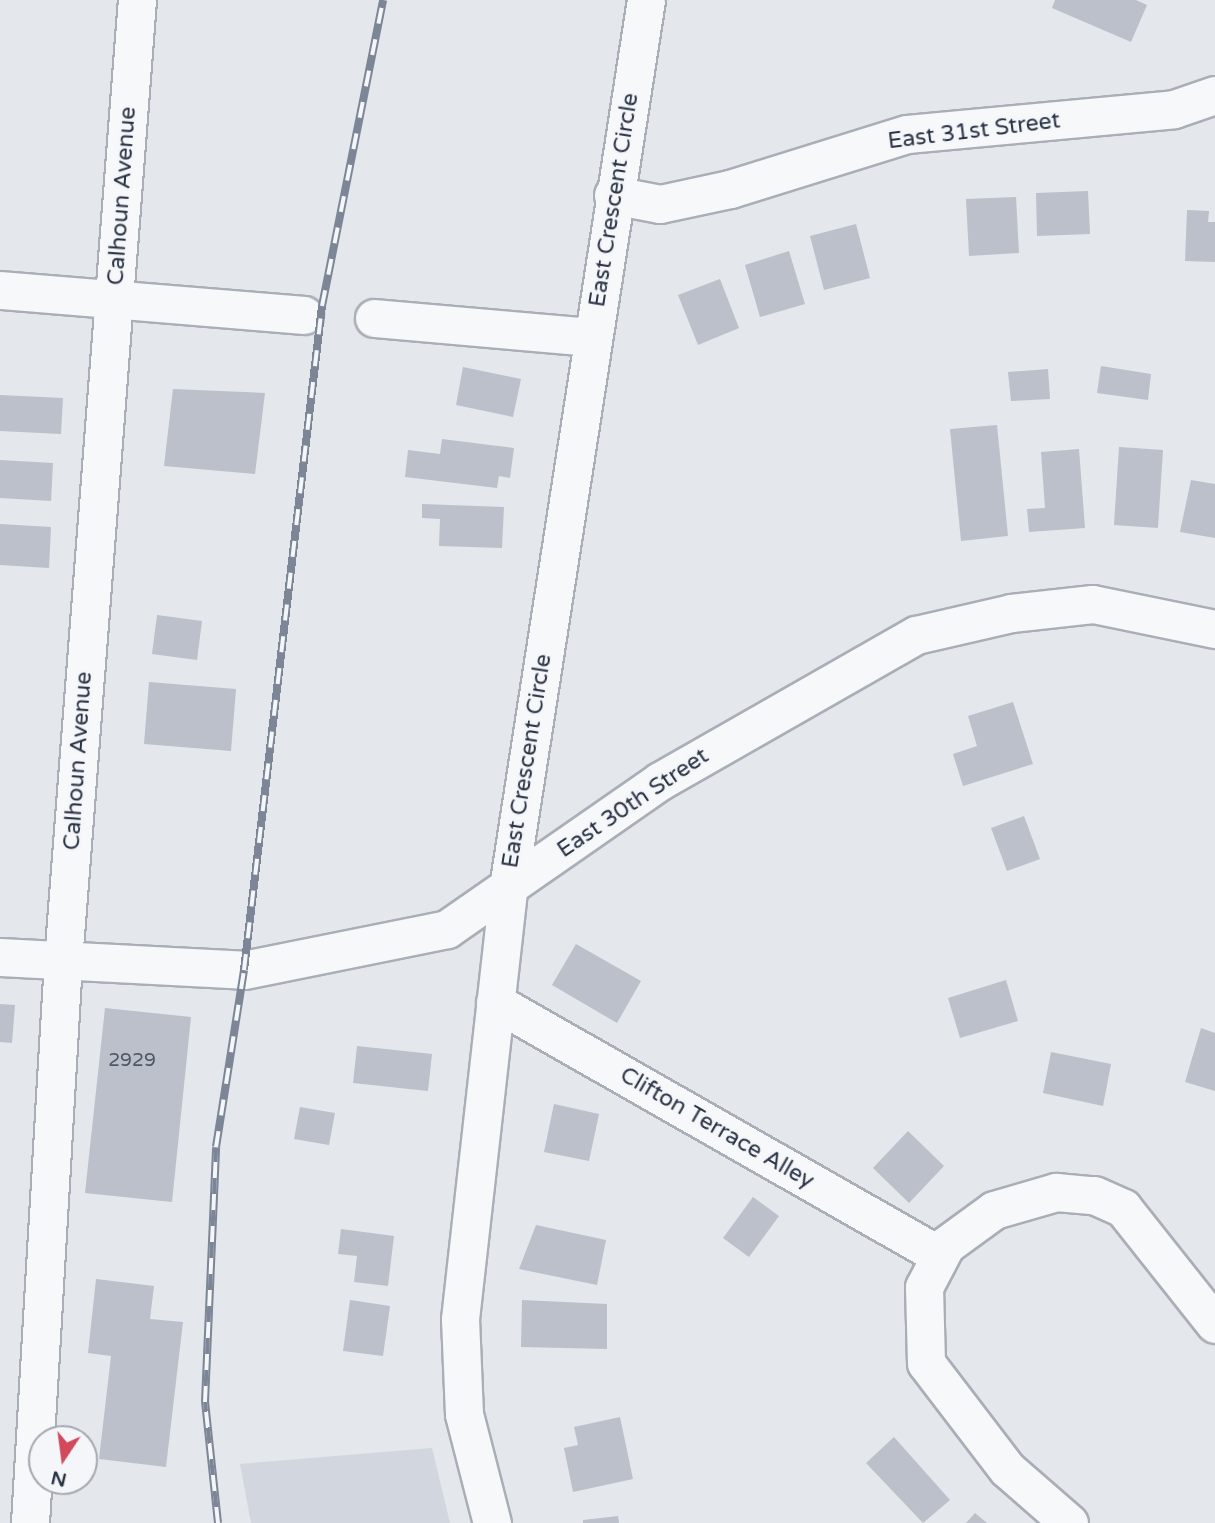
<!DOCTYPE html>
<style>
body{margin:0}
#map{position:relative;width:1215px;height:1523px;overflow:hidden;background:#e4e7ec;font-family:"Varela Round",sans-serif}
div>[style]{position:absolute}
.built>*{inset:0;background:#d2d6de}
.building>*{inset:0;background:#bbc0ca}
.roads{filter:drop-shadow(2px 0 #a9aeb7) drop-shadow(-2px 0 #a9aeb7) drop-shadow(0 2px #a9aeb7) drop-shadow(0 -2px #a9aeb7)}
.minor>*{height:37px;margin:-18.5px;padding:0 18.5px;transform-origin:18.5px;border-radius:18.5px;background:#f7f8fa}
.rail>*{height:8px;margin-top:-4px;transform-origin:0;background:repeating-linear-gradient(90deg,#f4f6f9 0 16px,#7d8696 0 32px);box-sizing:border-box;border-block:2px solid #7d8696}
span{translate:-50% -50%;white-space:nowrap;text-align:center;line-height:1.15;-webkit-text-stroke:5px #f4f6f9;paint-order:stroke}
.number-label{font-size:19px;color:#4f5766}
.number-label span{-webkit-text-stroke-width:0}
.street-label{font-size:23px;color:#2b3445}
.north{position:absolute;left:28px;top:1425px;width:70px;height:70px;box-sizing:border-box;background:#f4f6f9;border:2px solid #a4a8b1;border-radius:50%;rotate:193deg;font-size:19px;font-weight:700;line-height:28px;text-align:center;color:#2b3445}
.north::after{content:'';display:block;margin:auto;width:24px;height:32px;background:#d1495b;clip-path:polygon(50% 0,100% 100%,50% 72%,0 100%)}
</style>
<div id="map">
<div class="built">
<i style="clip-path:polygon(432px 1448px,450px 1523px,251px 1523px,240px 1464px)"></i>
</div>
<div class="building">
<i style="clip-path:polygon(1055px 0,1136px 0,1147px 5px,1131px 42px,1052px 8px)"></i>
<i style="clip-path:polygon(1088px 191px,1090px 234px,1037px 236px,1036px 193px)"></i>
<i style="clip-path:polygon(1016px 197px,1019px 253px,969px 256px,966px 199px)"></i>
<i style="clip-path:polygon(1187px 210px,1209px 211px,1208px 222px,1215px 222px,1215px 262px,1185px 261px)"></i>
<i style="clip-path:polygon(856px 224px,870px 278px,824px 290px,810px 236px)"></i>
<i style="clip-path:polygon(789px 251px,805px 304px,760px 317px,745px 265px)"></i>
<i style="clip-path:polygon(720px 279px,739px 328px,698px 345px,678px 295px)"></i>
<i style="clip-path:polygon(1101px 366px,1151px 374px,1148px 400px,1097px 393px)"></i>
<i style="clip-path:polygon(463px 367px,521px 379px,513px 417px,456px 405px)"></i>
<i style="clip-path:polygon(1048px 369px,1050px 399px,1011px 401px,1008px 372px)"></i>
<i style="clip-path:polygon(173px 389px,265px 393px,255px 474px,164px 466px)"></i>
<i style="clip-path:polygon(0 395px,63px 398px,61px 434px,0 431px)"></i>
<i style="clip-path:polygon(997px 425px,1008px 536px,961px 541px,950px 429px)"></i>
<i style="clip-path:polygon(442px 439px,514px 448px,510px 478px,499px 476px,497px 488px,405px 477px,408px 450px,440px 454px)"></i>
<i style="clip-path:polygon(1119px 447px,1163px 450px,1158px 528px,1114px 525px)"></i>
<i style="clip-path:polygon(1079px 449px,1085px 528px,1029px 532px,1027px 509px,1045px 508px,1041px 452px)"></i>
<i style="clip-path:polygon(0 460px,53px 463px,51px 501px,0 498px)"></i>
<i style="clip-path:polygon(1191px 480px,1215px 484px,1215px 538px,1180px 532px)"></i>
<i style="clip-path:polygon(422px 504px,504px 507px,502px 548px,439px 546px,440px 519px,422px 518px)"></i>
<i style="clip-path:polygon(0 524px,51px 527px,49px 568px,0 565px)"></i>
<i style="clip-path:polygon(157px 615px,202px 621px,197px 660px,152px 654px)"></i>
<i style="clip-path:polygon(149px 682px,236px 689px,231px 751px,144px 744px)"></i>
<i style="clip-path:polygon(1013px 702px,1033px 764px,963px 786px,953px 754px,977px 746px,968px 716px)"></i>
<i style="clip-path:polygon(1024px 816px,1040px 859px,1007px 871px,991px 828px)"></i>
<i style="clip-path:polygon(576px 944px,641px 981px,617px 1023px,552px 985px)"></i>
<i style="clip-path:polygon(1006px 980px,1018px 1021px,960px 1038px,948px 998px)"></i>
<i style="clip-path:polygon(0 1004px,15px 1005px,12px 1043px,0 1042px)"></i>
<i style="clip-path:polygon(105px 1008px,191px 1017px,172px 1202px,85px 1193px)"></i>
<i style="clip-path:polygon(1201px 1028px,1215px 1033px,1215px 1091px,1185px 1082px)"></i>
<i style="clip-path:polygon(357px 1046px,432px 1054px,428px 1091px,353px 1083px)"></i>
<i style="clip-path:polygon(1051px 1052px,1111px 1064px,1103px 1106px,1043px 1093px)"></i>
<i style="clip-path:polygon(554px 1104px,599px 1114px,589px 1161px,544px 1152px)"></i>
<i style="clip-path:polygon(300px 1107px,335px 1113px,329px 1145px,294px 1139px)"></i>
<i style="clip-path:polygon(908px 1131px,944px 1166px,909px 1203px,873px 1168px)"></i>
<i style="clip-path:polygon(753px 1197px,779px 1216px,749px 1257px,723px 1238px)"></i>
<i style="clip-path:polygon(536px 1225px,606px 1240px,597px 1285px,519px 1269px)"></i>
<i style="clip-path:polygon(341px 1229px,394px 1236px,388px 1286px,354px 1282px,357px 1256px,338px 1254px)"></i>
<i style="clip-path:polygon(96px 1279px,154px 1286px,150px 1319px,183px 1322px,166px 1467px,99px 1459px,111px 1356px,88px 1353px)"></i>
<i style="clip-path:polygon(350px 1300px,390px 1306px,383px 1356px,343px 1351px)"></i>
<i style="clip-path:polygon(522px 1300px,607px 1304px,607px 1349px,521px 1347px)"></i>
<i style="clip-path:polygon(620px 1417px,633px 1479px,573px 1492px,564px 1448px,578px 1445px,574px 1427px)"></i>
<i style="clip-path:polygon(894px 1437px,950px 1500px,923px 1523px,866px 1463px)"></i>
<i style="clip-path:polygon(975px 1513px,987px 1523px,966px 1523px)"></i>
<i style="clip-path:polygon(618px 1516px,619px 1523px,583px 1523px,583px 1520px)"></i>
</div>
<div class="roads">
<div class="minor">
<i style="left:613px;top:195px;width:48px;rotate:10.8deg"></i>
<i style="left:660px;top:204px;width:72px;rotate:-12.1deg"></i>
<i style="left:730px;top:189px;width:185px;rotate:-17.3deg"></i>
<i style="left:907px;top:134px;width:268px;rotate:-5.3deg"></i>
<i style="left:1174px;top:109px;width:43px;rotate:-18.9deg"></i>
<i style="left:0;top:290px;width:305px;rotate:4.7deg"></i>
<i style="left:374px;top:318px;width:219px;rotate:5deg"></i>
<i style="left:0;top:957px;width:244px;rotate:3deg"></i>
<i style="left:244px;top:970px;width:207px;rotate:-11.4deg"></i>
<i style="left:447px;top:929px;width:259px;rotate:-34.8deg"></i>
<i style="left:660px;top:781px;width:295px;rotate:-29.7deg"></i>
<i style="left:916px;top:635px;width:98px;rotate:-13deg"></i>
<i style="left:1011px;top:613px;width:82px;rotate:-6.3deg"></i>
<i style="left:1093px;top:604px;width:125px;rotate:11.6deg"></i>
<i style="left:495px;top:1002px;width:511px;rotate:29.68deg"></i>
<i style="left:30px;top:1523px;width:563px;rotate:-86.64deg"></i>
<i style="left:63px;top:961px;width:964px;rotate:-85.6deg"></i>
<i style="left:492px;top:1523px;width:113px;rotate:-104.4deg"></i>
<i style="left:464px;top:1414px;width:95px;rotate:-92.4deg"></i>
<i style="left:460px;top:1319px;width:434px;rotate:-83.6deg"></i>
<i style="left:508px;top:888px;width:899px;rotate:-81.17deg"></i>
<i style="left:1069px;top:1523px;width:82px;rotate:-138.9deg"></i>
<i style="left:1007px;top:1469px;width:133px;rotate:-127.4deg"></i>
<i style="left:926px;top:1363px;width:76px;rotate:-91.5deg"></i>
<i style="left:924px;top:1287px;width:47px;rotate:-62.4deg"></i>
<i style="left:946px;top:1245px;width:59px;rotate:-36.1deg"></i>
<i style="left:994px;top:1210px;width:65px;rotate:-16.2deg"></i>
<i style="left:1056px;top:1192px;width:38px;rotate:5deg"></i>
<i style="left:1094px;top:1195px;width:32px;rotate:24deg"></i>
<i style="left:1123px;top:1208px;width:148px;rotate:51.6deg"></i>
</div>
</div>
<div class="rail">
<i style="left:218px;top:1523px;width:122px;rotate:-96.1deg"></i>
<i style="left:205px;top:1402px;width:255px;rotate:-87.5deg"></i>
<i style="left:216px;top:1147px;width:179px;rotate:-81deg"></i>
<i style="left:244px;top:970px;width:669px;rotate:-83.3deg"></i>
<i style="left:322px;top:306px;width:312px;rotate:-78.7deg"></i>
</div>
<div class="number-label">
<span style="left:132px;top:1061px">2929</span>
</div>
<div class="street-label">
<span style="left:974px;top:131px;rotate:-7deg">East 31st Street</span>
<span style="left:122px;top:196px;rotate:-86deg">Calhoun Avenue</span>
<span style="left:614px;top:200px;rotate:-81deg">East Crescent Circle</span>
<span style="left:78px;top:761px;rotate:-86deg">Calhoun Avenue</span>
<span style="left:527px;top:761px;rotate:-81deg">East Crescent Circle</span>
<span style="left:633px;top:803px;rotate:-34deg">East 30th Street</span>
<span style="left:717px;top:1128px;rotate:30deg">Clifton Terrace Alley</span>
</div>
<div class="north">N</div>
</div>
